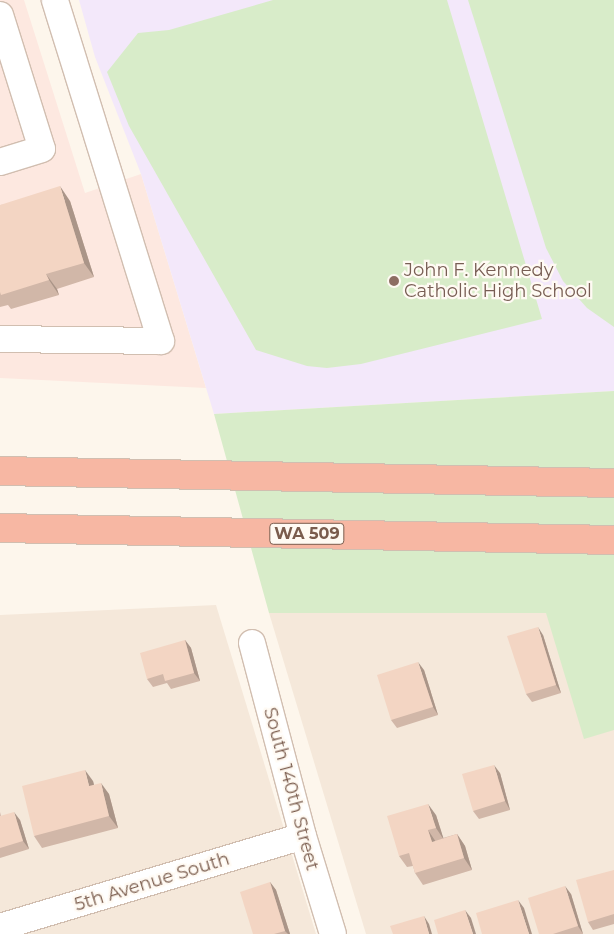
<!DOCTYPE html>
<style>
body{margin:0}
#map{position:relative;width:614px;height:934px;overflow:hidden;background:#fdf6ec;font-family:Montserrat,sans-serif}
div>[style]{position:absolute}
.residential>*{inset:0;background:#f5e8da}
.commercial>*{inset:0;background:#fde8e0}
.education>*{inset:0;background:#f3e8fa}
.green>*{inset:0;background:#d8ecc9}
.roads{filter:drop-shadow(1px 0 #d1beb0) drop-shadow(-1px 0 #d1beb0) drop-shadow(0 1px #d1beb0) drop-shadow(0 -1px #d1beb0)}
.minor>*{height:26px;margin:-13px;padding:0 13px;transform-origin:13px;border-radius:13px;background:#fff}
.highway>*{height:28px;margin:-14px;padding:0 14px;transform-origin:14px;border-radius:14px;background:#f7b7a3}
.wall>*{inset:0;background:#d1b7a8}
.shaded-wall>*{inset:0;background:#aa9588}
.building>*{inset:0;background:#f3d5c3}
.dots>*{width:14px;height:14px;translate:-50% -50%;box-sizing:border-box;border:2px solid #fffaf3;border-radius:50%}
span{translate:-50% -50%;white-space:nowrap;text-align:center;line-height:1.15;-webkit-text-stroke:4.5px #fffaf3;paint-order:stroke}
.shield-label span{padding:1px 4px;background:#fffaf3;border:1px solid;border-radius:4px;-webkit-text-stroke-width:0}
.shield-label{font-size:16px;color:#7a5c4d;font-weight:700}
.education-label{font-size:18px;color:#785e54}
.left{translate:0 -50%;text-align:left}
.street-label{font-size:18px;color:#7a5c4d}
</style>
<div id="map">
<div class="residential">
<i style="clip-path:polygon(216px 605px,316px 934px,0 934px,0 615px)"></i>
<i style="clip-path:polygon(614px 612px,614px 934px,366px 934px,269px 613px)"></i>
</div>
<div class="commercial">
<i style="clip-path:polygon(0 0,24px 0,85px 193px,141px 174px,206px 388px,0 378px)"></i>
</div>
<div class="education">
<i style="clip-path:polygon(79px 0,614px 0,614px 391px,214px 414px,141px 174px,95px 57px)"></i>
</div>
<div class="green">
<i style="clip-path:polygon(273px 0,447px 0,542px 319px,361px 364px,327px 368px,307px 366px,256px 350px,129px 126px,107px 72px,138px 33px,169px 30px)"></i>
<i style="clip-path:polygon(468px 0,614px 0,614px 327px,587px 308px,563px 281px,546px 248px)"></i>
<i style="clip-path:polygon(614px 391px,614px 730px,584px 739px,546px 613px,269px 613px,214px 414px)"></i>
</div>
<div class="roads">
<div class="minor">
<i style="left:0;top:15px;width:140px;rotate:72.6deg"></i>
<i style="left:42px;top:149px;width:44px;rotate:162.8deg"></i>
<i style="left:0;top:339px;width:161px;rotate:0.7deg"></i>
<i style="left:161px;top:341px;width:357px;rotate:-107.3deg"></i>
<i style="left:252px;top:643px;width:200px;rotate:75.2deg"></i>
<i style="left:303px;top:836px;width:102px;rotate:73deg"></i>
<i style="left:0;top:927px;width:316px;rotate:-16.7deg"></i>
</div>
<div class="highway">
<i style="left:0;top:471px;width:614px;rotate:1.12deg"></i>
<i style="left:0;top:528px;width:614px;rotate:1.12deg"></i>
</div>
</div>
<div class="wall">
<i style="clip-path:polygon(70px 201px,94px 277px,57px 289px,59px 295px,11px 309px,8px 305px,0 307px,0 205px)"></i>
<i style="clip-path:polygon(543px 635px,561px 693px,532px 702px,526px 694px)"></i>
<i style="clip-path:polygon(185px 640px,191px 648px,200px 681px,171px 689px,167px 683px,153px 687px,147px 679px)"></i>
<i style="clip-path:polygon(424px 670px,438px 715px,397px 728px,391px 720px)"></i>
<i style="clip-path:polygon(500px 773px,510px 810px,479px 819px,473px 811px)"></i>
<i style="clip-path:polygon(93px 781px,94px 785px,109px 794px,118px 828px,42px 848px,34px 836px)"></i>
<i style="clip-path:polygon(0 812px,1px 816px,20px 820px,29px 849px,0 858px)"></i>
<i style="clip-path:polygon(436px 815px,443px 838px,457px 834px,465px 846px,472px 870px,423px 885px,415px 873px,413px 866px,407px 867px,399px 856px)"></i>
<i style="clip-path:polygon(614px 870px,614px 924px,593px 930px,588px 922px)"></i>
<i style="clip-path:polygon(270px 882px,276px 890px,290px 934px,253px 934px)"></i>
<i style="clip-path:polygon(571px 894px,583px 934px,539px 934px)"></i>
</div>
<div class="shaded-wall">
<i style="clip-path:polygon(60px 186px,70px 201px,94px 277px,84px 263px)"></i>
<i style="clip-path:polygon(46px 274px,57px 289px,59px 295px,49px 280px)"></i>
<i style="clip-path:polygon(538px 627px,543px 635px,561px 693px,556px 685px)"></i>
<i style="clip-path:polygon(185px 640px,191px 648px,200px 681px,194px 673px)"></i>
<i style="clip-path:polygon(418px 662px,424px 670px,438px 715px,433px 707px)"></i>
<i style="clip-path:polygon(494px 765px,500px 773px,510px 810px,505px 801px)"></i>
<i style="clip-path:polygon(85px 770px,93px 781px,97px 797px,89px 786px)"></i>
<i style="clip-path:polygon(101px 783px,109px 794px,118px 828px,109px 816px)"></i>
<i style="clip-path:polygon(428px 804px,436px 815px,444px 840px,436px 828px)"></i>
<i style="clip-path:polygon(14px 812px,20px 820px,29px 849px,23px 841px)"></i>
<i style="clip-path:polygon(428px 830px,436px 842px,432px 842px)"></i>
<i style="clip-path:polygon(457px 834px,465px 846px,472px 870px,464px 858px)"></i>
<i style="clip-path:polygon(270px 882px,276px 890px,290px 934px,288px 934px,285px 931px)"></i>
<i style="clip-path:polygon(565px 886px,571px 894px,583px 934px,578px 926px)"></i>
<i style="clip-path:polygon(518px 900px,524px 908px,532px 934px,529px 934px)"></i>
<i style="clip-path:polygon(465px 910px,471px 918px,476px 934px,473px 934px)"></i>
<i style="clip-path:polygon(424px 916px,429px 924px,432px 934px,429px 934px)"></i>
</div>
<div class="building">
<i style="clip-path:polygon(60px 186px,84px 263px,46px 274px,49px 280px,1px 295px,0 292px,0 205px)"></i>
<i style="clip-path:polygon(538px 627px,556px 685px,526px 694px,507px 636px)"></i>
<i style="clip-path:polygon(185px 640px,194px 673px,165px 681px,163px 674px,147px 679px,140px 653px)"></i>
<i style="clip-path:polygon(418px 662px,433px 707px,391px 720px,377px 675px)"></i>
<i style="clip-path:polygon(494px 765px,505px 801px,473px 811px,462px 774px)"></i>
<i style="clip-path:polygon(85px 770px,89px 786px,101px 783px,109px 816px,34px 836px,22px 786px)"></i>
<i style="clip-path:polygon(428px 804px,436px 828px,428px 830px,432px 842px,457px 834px,464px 858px,415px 873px,409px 853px,399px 856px,387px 816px)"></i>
<i style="clip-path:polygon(14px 812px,23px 841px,0 848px,0 816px)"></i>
<i style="clip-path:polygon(614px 870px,614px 914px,588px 922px,576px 880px)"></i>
<i style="clip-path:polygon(270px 882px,285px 931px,274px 934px,253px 934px,240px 892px)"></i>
<i style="clip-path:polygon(565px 886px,578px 926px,553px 934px,539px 934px,528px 898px)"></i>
<i style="clip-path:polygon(518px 900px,529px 934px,482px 934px,476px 913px)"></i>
<i style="clip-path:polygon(465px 910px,473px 934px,438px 934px,434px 920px)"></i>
<i style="clip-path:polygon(424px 916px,429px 934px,393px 934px,390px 926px)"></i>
</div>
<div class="dots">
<i style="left:394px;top:281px;background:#8d6e63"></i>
</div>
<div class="shield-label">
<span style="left:307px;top:534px">WA 509</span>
</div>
<div class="education-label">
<span class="left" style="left:404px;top:281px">John F. Kennedy<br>Catholic High School</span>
</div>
<div class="street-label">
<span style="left:291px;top:789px;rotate:75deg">South 140th Street</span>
<span style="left:152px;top:882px;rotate:-17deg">5th Avenue South</span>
</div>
</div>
